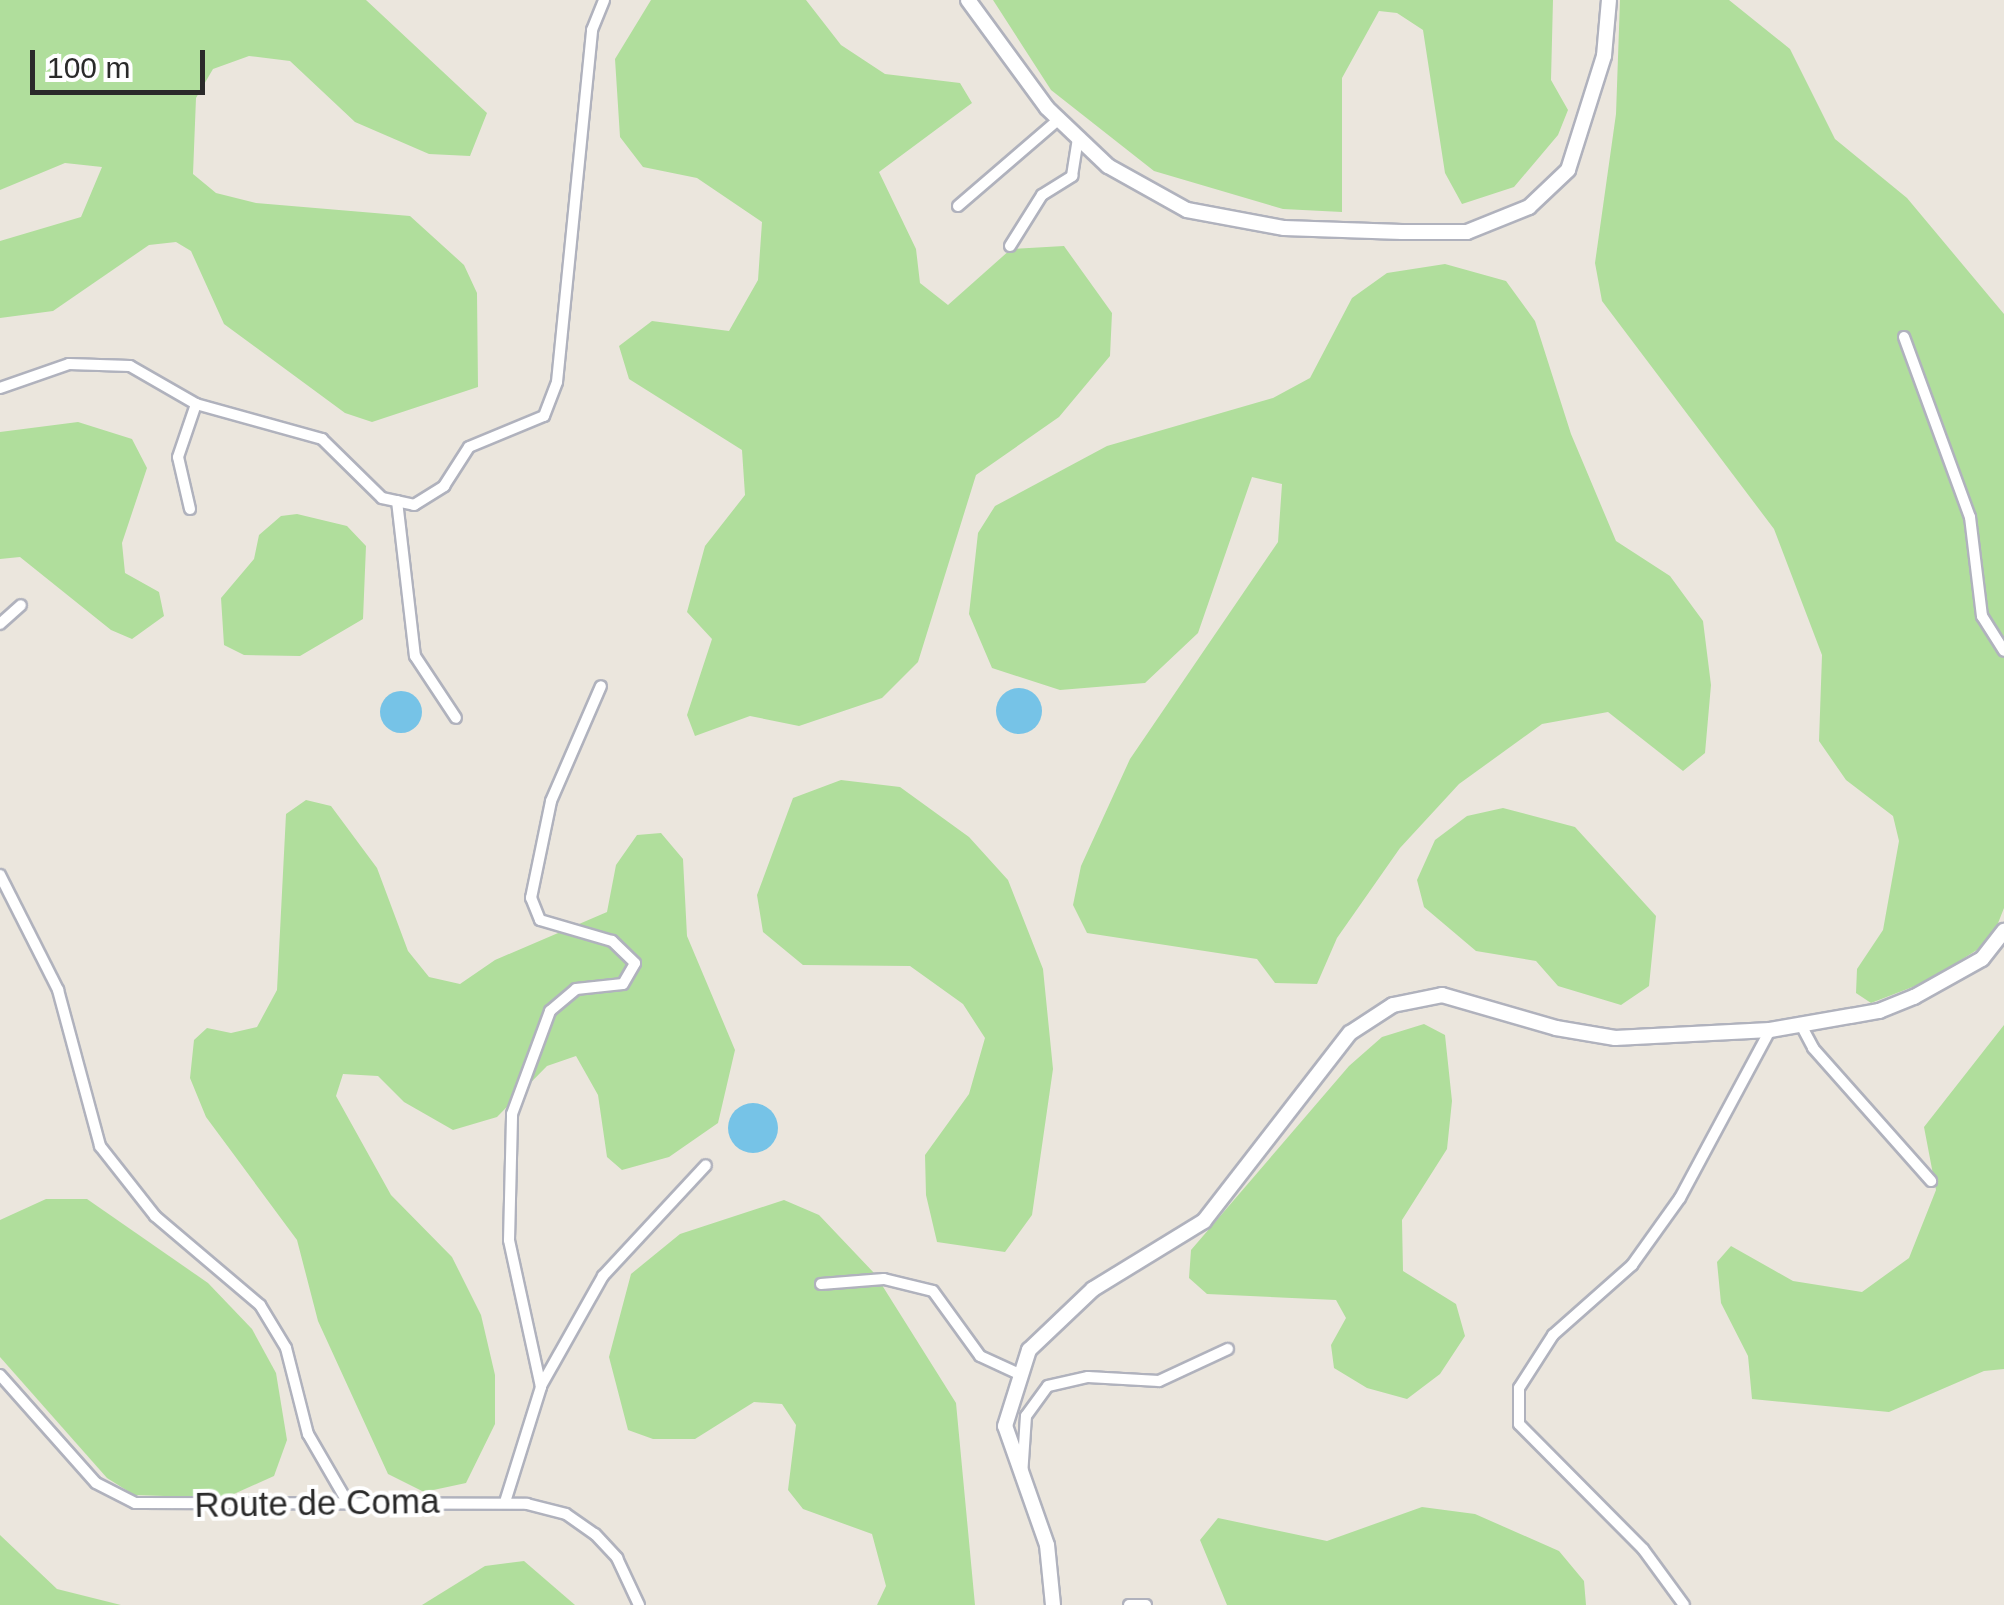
<!DOCTYPE html>
<style>
body{margin:0}
#map{position:relative;width:2004px;height:1605px;overflow:hidden;background:#ebe6dd;font-family:Helvetica,sans-serif}
div>[style]{position:absolute}
.green>*{inset:0;background:#b0de9c}
.water>*{inset:0;background:#76c3e7}
.round{border-radius:50%}
.roads{filter:drop-shadow(2px 0 #b0b2bd) drop-shadow(-2px 0 #b0b2bd) drop-shadow(0 2px #b0b2bd) drop-shadow(0 -2px #b0b2bd)}
.street>*{height:10px;margin:-5px;padding:0 5px;transform-origin:5px;border-radius:5px;background:#fff}
.secondary>*{height:14px;margin:-7px;padding:0 7px;transform-origin:7px;border-radius:7px;background:#fff}
span{translate:-50% -50%;white-space:nowrap;text-align:center;line-height:1.15;-webkit-text-stroke:8px #fff;paint-order:stroke}
.street-label{font-size:35px;color:#2a2a2a}
.scale{position:absolute;left:30px;top:50px;width:175px;height:45px;box-sizing:border-box;border:5px solid #2a2a2a;border-top:0;padding-left:12px;font-size:30px;line-height:35px;white-space:nowrap;color:#2a2a2a;-webkit-text-stroke:8px #fff;paint-order:stroke}
</style>
<div id="map">
<div class="green">
<i style="clip-path:polygon(0 0,366px 0,487px 113px,470px 156px,429px 154px,355px 122px,290px 61px,249px 56px,213px 69px,196px 98px,193px 174px,216px 193px,256px 203px,410px 216px,464px 265px,477px 293px,478px 387px,372px 422px,345px 413px,224px 324px,191px 251px,176px 242px,149px 245px,53px 311px,0 318px,0 241px,81px 217px,102px 167px,65px 163px,0 190px)"></i>
<i style="clip-path:polygon(651px 0,806px 0,841px 45px,885px 74px,960px 83px,972px 103px,879px 172px,916px 249px,920px 283px,948px 305px,1011px 249px,1064px 246px,1112px 313px,1110px 356px,1059px 417px,976px 475px,918px 662px,882px 698px,799px 726px,750px 716px,695px 736px,687px 715px,712px 639px,687px 612px,705px 546px,745px 495px,742px 450px,629px 379px,619px 346px,652px 321px,729px 331px,758px 280px,762px 222px,697px 178px,643px 167px,620px 137px,615px 59px)"></i>
<i style="clip-path:polygon(993px 0,1553px 0,1551px 80px,1568px 110px,1558px 135px,1514px 187px,1462px 204px,1445px 173px,1423px 30px,1397px 13px,1379px 11px,1342px 78px,1342px 212px,1283px 209px,1154px 171px,1051px 90px)"></i>
<i style="clip-path:polygon(1620px 0,1729px 0,1790px 49px,1835px 139px,1907px 198px,2004px 314px,2004px 908px,1991px 941px,1928px 981px,1871px 1003px,1856px 993px,1857px 969px,1883px 930px,1899px 841px,1893px 816px,1846px 780px,1819px 741px,1822px 655px,1774px 529px,1602px 301px,1595px 263px,1616px 114px)"></i>
<i style="clip-path:polygon(1445px 264px,1506px 281px,1535px 321px,1571px 434px,1616px 541px,1670px 576px,1703px 621px,1711px 685px,1705px 753px,1683px 771px,1608px 712px,1542px 724px,1459px 784px,1400px 848px,1337px 938px,1317px 984px,1275px 983px,1257px 959px,1087px 933px,1073px 905px,1081px 866px,1130px 759px,1278px 542px,1282px 484px,1252px 477px,1198px 633px,1145px 683px,1060px 690px,992px 668px,969px 614px,978px 533px,995px 506px,1107px 446px,1273px 398px,1310px 378px,1352px 298px,1387px 273px)"></i>
<i style="clip-path:polygon(78px 422px,132px 439px,147px 468px,122px 543px,125px 573px,159px 592px,164px 616px,132px 639px,111px 630px,20px 557px,0 559px,0 432px)"></i>
<i style="clip-path:polygon(297px 514px,347px 526px,366px 546px,363px 619px,300px 656px,244px 655px,224px 645px,221px 598px,254px 559px,259px 535px,281px 516px)"></i>
<i style="clip-path:polygon(841px 780px,900px 787px,969px 837px,1008px 880px,1043px 969px,1053px 1069px,1032px 1215px,1005px 1252px,937px 1242px,926px 1195px,925px 1155px,969px 1094px,985px 1038px,963px 1004px,910px 966px,803px 965px,763px 932px,757px 895px,793px 798px)"></i>
<i style="clip-path:polygon(306px 800px,331px 806px,377px 868px,408px 951px,429px 977px,460px 984px,495px 960px,607px 912px,616px 865px,637px 835px,661px 833px,683px 859px,687px 936px,735px 1050px,718px 1123px,669px 1157px,622px 1170px,607px 1157px,598px 1095px,576px 1056px,547px 1066px,497px 1117px,453px 1130px,404px 1102px,378px 1076px,343px 1074px,336px 1096px,391px 1195px,452px 1257px,481px 1315px,495px 1375px,495px 1424px,466px 1483px,424px 1492px,388px 1474px,318px 1321px,297px 1240px,206px 1117px,190px 1078px,194px 1040px,207px 1028px,231px 1033px,257px 1027px,277px 990px,286px 814px)"></i>
<i style="clip-path:polygon(1503px 808px,1575px 827px,1656px 916px,1649px 986px,1621px 1005px,1558px 986px,1536px 961px,1476px 951px,1424px 907px,1417px 880px,1435px 840px,1467px 816px)"></i>
<i style="clip-path:polygon(1424px 1024px,1445px 1035px,1452px 1101px,1447px 1149px,1402px 1220px,1403px 1271px,1456px 1304px,1465px 1336px,1440px 1374px,1407px 1399px,1367px 1388px,1334px 1368px,1331px 1345px,1346px 1318px,1336px 1300px,1207px 1294px,1189px 1278px,1191px 1250px,1349px 1066px,1382px 1037px)"></i>
<i style="clip-path:polygon(2004px 1025px,2004px 1369px,1984px 1371px,1889px 1412px,1752px 1399px,1748px 1356px,1721px 1303px,1717px 1262px,1731px 1246px,1793px 1281px,1862px 1292px,1909px 1258px,1936px 1190px,1924px 1127px)"></i>
<i style="clip-path:polygon(46px 1199px,87px 1199px,208px 1283px,252px 1329px,276px 1373px,287px 1440px,274px 1476px,225px 1498px,134px 1495px,107px 1478px,0 1357px,0 1220px)"></i>
<i style="clip-path:polygon(784px 1200px,819px 1215px,875px 1274px,956px 1403px,975px 1605px,877px 1605px,886px 1586px,872px 1534px,803px 1509px,788px 1490px,796px 1425px,782px 1404px,754px 1402px,695px 1439px,653px 1439px,628px 1430px,609px 1357px,631px 1274px,680px 1234px)"></i>
<i style="clip-path:polygon(1422px 1507px,1475px 1514px,1559px 1551px,1584px 1581px,1586px 1605px,1227px 1605px,1200px 1540px,1218px 1518px,1327px 1541px)"></i>
<i style="clip-path:polygon(0 1535px,57px 1589px,121px 1605px,0 1605px)"></i>
<i style="clip-path:polygon(524px 1561px,575px 1605px,422px 1605px,485px 1566px)"></i>
</div>
<div class="water">
<i class="round" style="left:996px;top:688px;width:46px;height:46px"></i>
<i class="round" style="left:380px;top:691px;width:42px;height:42px"></i>
<i class="round" style="left:728px;top:1103px;width:50px;height:50px"></i>
</div>
<div class="roads">
<div class="street">
<i style="left:958px;top:206px;width:133px;rotate:-40.7deg"></i>
<i style="left:1010px;top:246px;width:60px;rotate:-57.9deg"></i>
<i style="left:1042px;top:195px;width:36px;rotate:-32deg"></i>
<i style="left:1072px;top:176px;width:38px;rotate:-81deg"></i>
<i style="left:1904px;top:337px;width:192px;rotate:69.9deg"></i>
<i style="left:1970px;top:517px;width:100px;rotate:83.1deg"></i>
<i style="left:1982px;top:616px;width:41px;rotate:57.8deg"></i>
<i style="left:0;top:388px;width:73px;rotate:-19.2deg"></i>
<i style="left:69px;top:364px;width:61px;rotate:1.9deg"></i>
<i style="left:130px;top:366px;width:76px;rotate:29.9deg"></i>
<i style="left:196px;top:404px;width:131px;rotate:15.5deg"></i>
<i style="left:322px;top:439px;width:84px;rotate:44.5deg"></i>
<i style="left:382px;top:498px;width:33px;rotate:12deg"></i>
<i style="left:414px;top:505px;width:36px;rotate:-32deg"></i>
<i style="left:444px;top:486px;width:46px;rotate:-57.3deg"></i>
<i style="left:469px;top:447px;width:81px;rotate:-22.5deg"></i>
<i style="left:544px;top:416px;width:36px;rotate:-69deg"></i>
<i style="left:557px;top:382px;width:354px;rotate:-84.3deg"></i>
<i style="left:592px;top:30px;width:32px;rotate:-68deg"></i>
<i style="left:397px;top:501px;width:156px;rotate:83.4deg"></i>
<i style="left:415px;top:656px;width:74px;rotate:56.5deg"></i>
<i style="left:190px;top:509px;width:53px;rotate:-103deg"></i>
<i style="left:178px;top:457px;width:56px;rotate:-71.2deg"></i>
<i style="left:0;top:624px;width:28px;rotate:-42deg"></i>
<i style="left:0;top:875px;width:129px;rotate:63.2deg"></i>
<i style="left:58px;top:990px;width:162px;rotate:74.9deg"></i>
<i style="left:100px;top:1146px;width:89px;rotate:51.8deg"></i>
<i style="left:155px;top:1216px;width:138px;rotate:40.3deg"></i>
<i style="left:260px;top:1305px;width:50px;rotate:58.8deg"></i>
<i style="left:286px;top:1348px;width:89px;rotate:75.7deg"></i>
<i style="left:308px;top:1434px;width:80px;rotate:59.9deg"></i>
<i style="left:1801px;top:1025px;width:26px;rotate:62deg"></i>
<i style="left:1813px;top:1048px;width:178px;rotate:48.4deg"></i>
<i style="left:821px;top:1284px;width:63px;rotate:-4.5deg"></i>
<i style="left:884px;top:1279px;width:50px;rotate:13.8deg"></i>
<i style="left:933px;top:1291px;width:80px;rotate:54.1deg"></i>
<i style="left:980px;top:1356px;width:41px;rotate:24.7deg"></i>
<i style="left:0;top:1375px;width:144px;rotate:48.4deg"></i>
<i style="left:96px;top:1483px;width:44px;rotate:27.1deg"></i>
<i style="left:135px;top:1503px;width:392px;rotate:0.1deg"></i>
<i style="left:527px;top:1504px;width:40px;rotate:14.4deg"></i>
<i style="left:566px;top:1514px;width:35px;rotate:35deg"></i>
<i style="left:595px;top:1534px;width:33px;rotate:47deg"></i>
<i style="left:617px;top:1558px;width:52px;rotate:64.9deg"></i>
<i style="left:541px;top:1386px;width:126px;rotate:-60.6deg"></i>
<i style="left:603px;top:1276px;width:151px;rotate:-47.1deg"></i>
<i style="left:1022px;top:1476px;width:60px;rotate:-86.2deg"></i>
<i style="left:1026px;top:1416px;width:37px;rotate:-54deg"></i>
<i style="left:1048px;top:1386px;width:41px;rotate:-12.7deg"></i>
<i style="left:1088px;top:1377px;width:71px;rotate:3.2deg"></i>
<i style="left:1159px;top:1381px;width:76px;rotate:-24.9deg"></i>
<i style="left:505px;top:1502px;width:121px;rotate:-72.6deg"></i>
<i style="left:541px;top:1387px;width:150px;rotate:-102.3deg"></i>
<i style="left:509px;top:1240px;width:126px;rotate:-88.6deg"></i>
<i style="left:512px;top:1114px;width:110px;rotate:-69.7deg"></i>
<i style="left:550px;top:1011px;width:34px;rotate:-40deg"></i>
<i style="left:576px;top:989px;width:47px;rotate:-6.1deg"></i>
<i style="left:623px;top:984px;width:24px;rotate:-60deg"></i>
<i style="left:635px;top:963px;width:32px;rotate:-136deg"></i>
<i style="left:612px;top:941px;width:75px;rotate:-163.7deg"></i>
<i style="left:540px;top:920px;width:24px;rotate:-112deg"></i>
<i style="left:531px;top:898px;width:99px;rotate:-78.3deg"></i>
<i style="left:551px;top:801px;width:125px;rotate:-66.5deg"></i>
<i style="left:1129px;top:1605px;width:17px"></i>
<i style="left:1684px;top:1605px;width:69px;rotate:-126.2deg"></i>
<i style="left:1643px;top:1549px;width:176px;rotate:-134.8deg"></i>
<i style="left:1519px;top:1424px;width:36px;rotate:-90deg"></i>
<i style="left:1519px;top:1388px;width:63px;rotate:-57.3deg"></i>
<i style="left:1553px;top:1335px;width:106px;rotate:-41.5deg"></i>
<i style="left:1632px;top:1265px;width:82px;rotate:-54.4deg"></i>
<i style="left:1680px;top:1198px;width:191px;rotate:-61.8deg"></i>
</div>
<div class="secondary">
<i style="left:968px;top:0;width:134px;rotate:53.8deg"></i>
<i style="left:1047px;top:108px;width:84px;rotate:43.6deg"></i>
<i style="left:1108px;top:166px;width:90px;rotate:29.1deg"></i>
<i style="left:1187px;top:210px;width:99px;rotate:10.5deg"></i>
<i style="left:1284px;top:228px;width:118px;rotate:1.9deg"></i>
<i style="left:1402px;top:232px;width:65px"></i>
<i style="left:1467px;top:232px;width:67px;rotate:-22deg"></i>
<i style="left:1529px;top:207px;width:54px;rotate:-43.5deg"></i>
<i style="left:1568px;top:170px;width:120px;rotate:-72.5deg"></i>
<i style="left:1604px;top:56px;width:56px;rotate:-84.9deg"></i>
<i style="left:1053px;top:1605px;width:60px;rotate:-95.7deg"></i>
<i style="left:1047px;top:1545px;width:126px;rotate:-109.4deg"></i>
<i style="left:1005px;top:1426px;width:80px;rotate:-72.5deg"></i>
<i style="left:1029px;top:1350px;width:88px;rotate:-43.6deg"></i>
<i style="left:1093px;top:1289px;width:130px;rotate:-31.5deg"></i>
<i style="left:1204px;top:1221px;width:238px;rotate:-52.2deg"></i>
<i style="left:1350px;top:1033px;width:51px;rotate:-33.1deg"></i>
<i style="left:1393px;top:1005px;width:50px;rotate:-11.5deg"></i>
<i style="left:1442px;top:995px;width:119px;rotate:16.1deg"></i>
<i style="left:1556px;top:1028px;width:60px;rotate:9.6deg"></i>
<i style="left:1615px;top:1038px;width:155px;rotate:-3deg"></i>
<i style="left:1770px;top:1030px;width:111px;rotate:-9.9deg"></i>
<i style="left:1879px;top:1011px;width:38px;rotate:-22deg"></i>
<i style="left:1914px;top:997px;width:78px;rotate:-29.2deg"></i>
<i style="left:1982px;top:959px;width:36px;rotate:-52deg"></i>
</div>
</div>
<div class="street-label">
<span style="left:317px;top:1503px;rotate:-1deg">Route de Coma</span>
</div>
<div class="scale">100 m</div>
</div>
